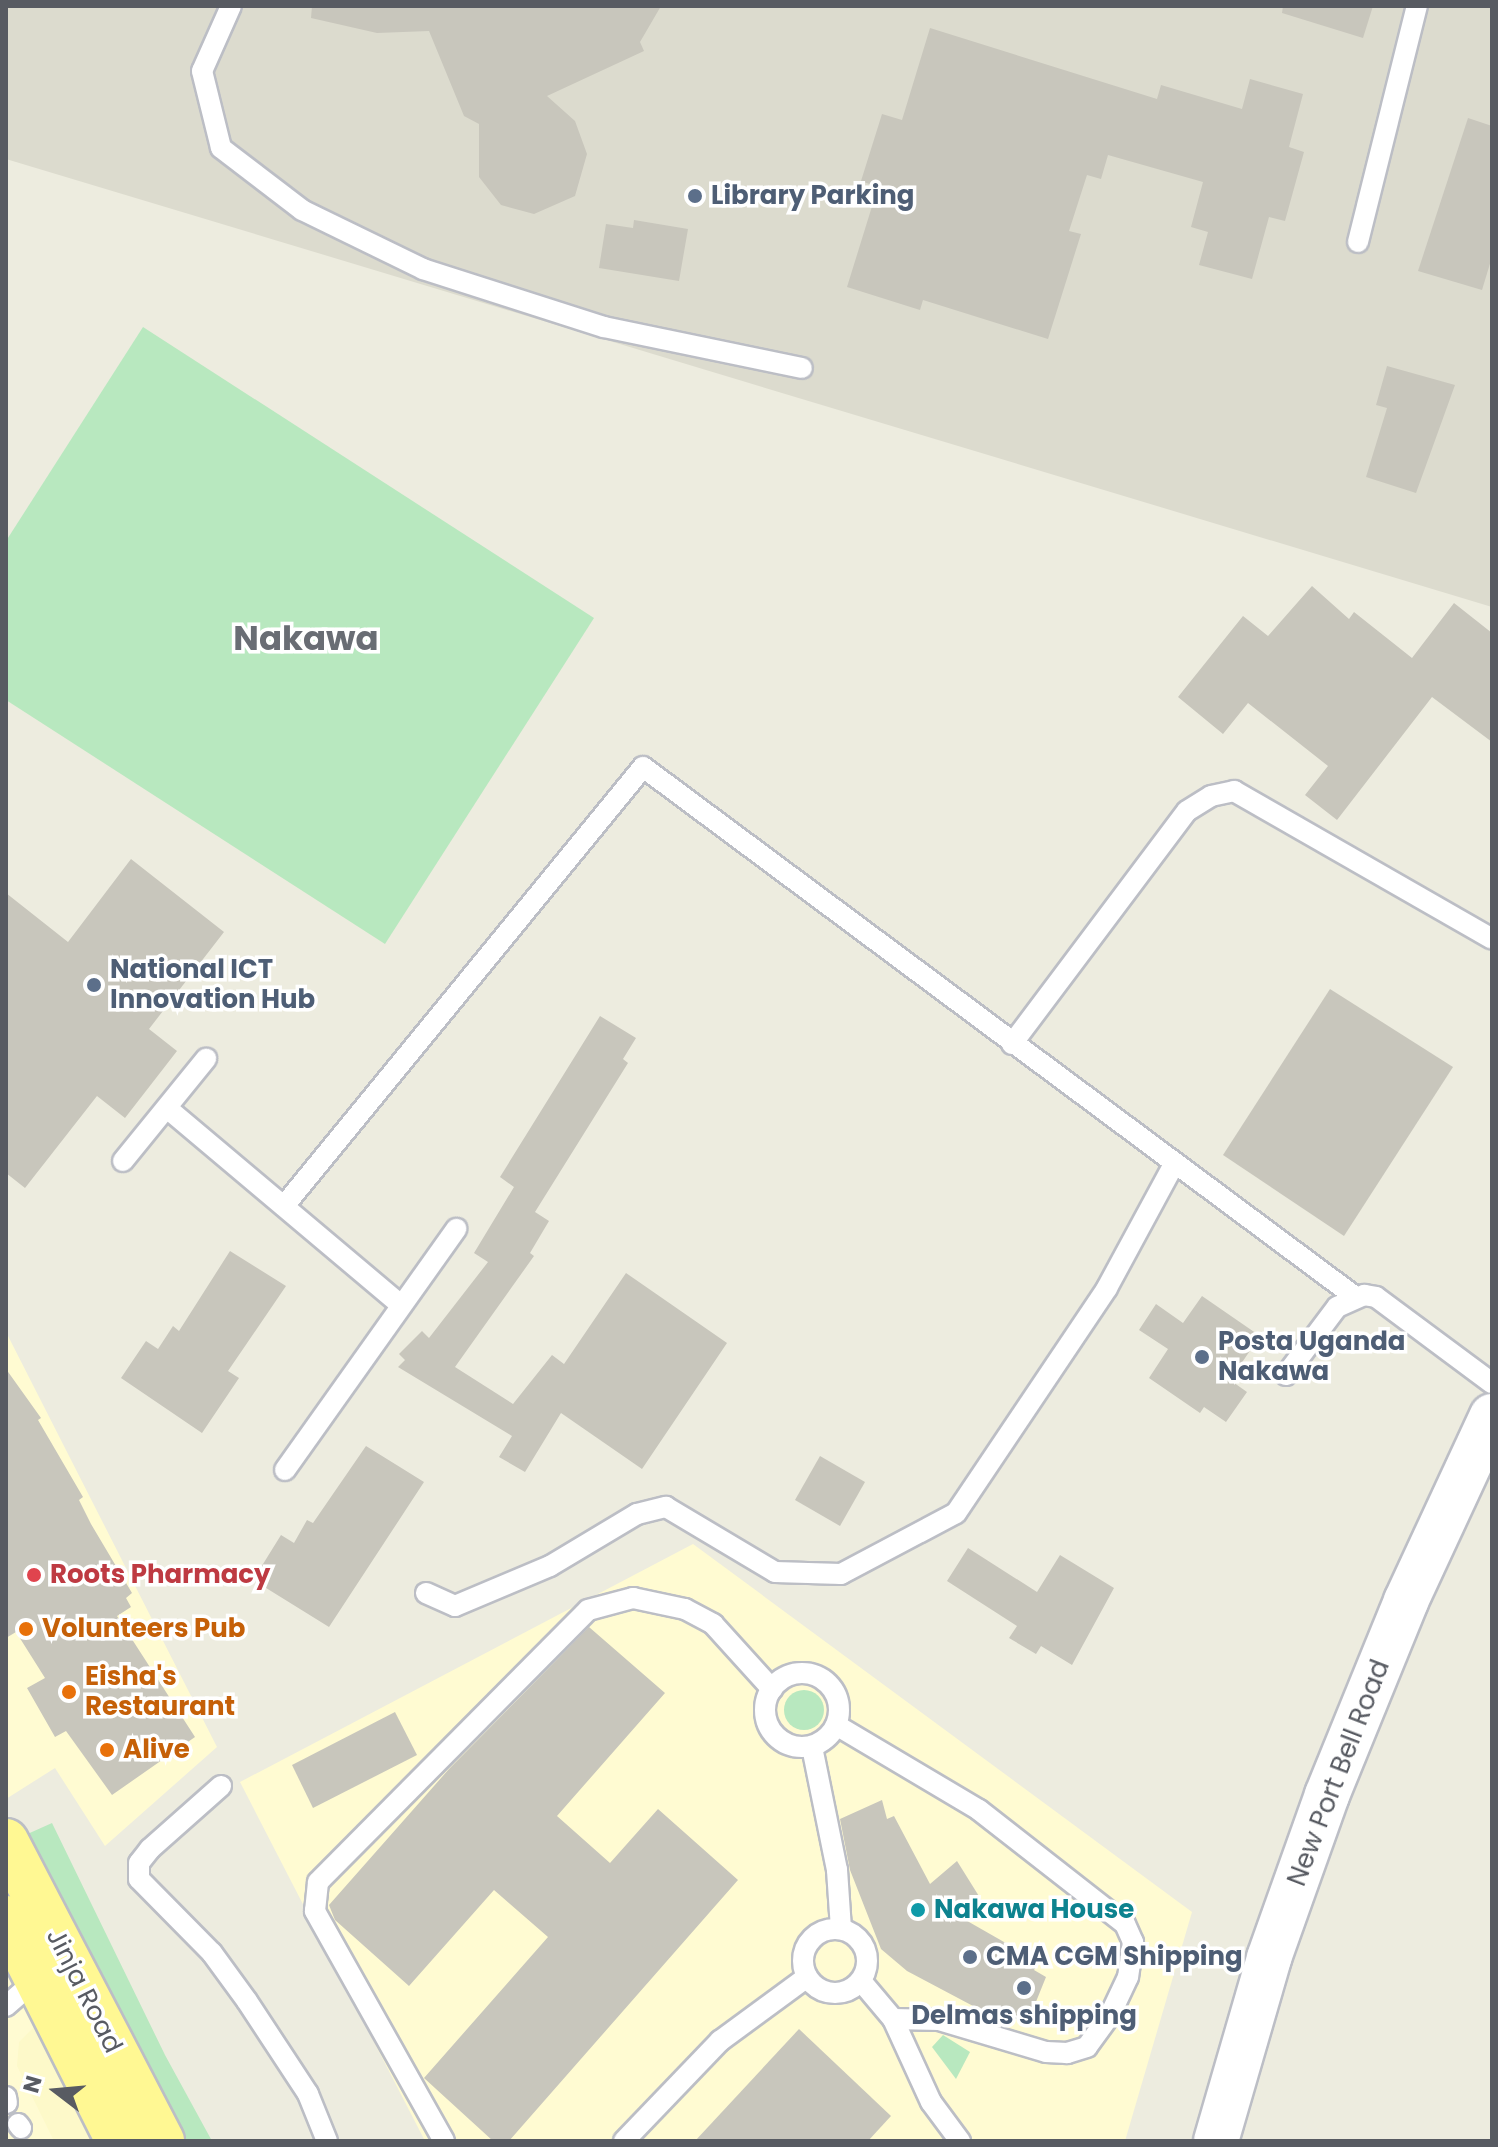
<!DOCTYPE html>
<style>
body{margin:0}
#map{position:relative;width:1498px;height:2147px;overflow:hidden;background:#edecdf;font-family:Poppins,sans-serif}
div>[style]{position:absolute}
.commercial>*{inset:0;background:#fffbd2}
.education>*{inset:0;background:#dcdbce}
.green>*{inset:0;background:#b8e8bf}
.round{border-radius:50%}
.sand>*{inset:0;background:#fdf9c9}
.building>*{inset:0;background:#c8c6bc}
.roads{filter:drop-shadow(2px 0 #bcbec5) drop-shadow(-2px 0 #bcbec5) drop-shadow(0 2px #bcbec5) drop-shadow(0 -2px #bcbec5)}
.service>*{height:20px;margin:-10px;padding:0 10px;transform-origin:10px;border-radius:10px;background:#fff}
.service>.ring{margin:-10px;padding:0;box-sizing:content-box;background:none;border:20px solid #fff;border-radius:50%}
.secondary>*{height:44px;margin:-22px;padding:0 22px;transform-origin:22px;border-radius:22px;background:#fff}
.trunk>*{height:44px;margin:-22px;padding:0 22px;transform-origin:22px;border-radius:22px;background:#fff893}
.dots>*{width:22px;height:22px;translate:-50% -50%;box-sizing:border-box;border:4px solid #fff;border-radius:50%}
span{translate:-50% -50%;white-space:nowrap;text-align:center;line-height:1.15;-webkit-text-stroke:7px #fff;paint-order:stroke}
.service-label{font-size:26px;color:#4e5e75;font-weight:700}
.left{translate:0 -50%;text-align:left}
.health-label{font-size:26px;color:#be3a42;font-weight:700}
.food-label{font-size:26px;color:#c56008;font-weight:700}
.street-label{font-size:26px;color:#585b62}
.culture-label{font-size:26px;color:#0d838f;font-weight:700}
.district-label{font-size:34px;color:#696d74;font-weight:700}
.frame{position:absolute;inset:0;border:8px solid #585b62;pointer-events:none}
.north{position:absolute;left:16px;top:2051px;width:80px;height:80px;-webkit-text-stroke:6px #fff;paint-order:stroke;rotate:286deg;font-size:22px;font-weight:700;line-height:32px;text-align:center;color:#585b62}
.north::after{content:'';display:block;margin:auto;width:28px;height:36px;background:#585b62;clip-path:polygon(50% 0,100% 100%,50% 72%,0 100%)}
</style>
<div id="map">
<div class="commercial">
<i style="clip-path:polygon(6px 1332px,217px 1747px,105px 1846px,55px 1768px,6px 1799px)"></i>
<i style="clip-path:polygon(693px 1544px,1192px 1912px,1125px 2141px,425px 2141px,240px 1782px)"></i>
<i style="clip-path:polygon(6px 1968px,38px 2023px,98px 2141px,6px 2141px)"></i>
</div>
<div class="education">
<i style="clip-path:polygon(6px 6px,1492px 6px,1492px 607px,6px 159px)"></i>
</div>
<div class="green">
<i style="clip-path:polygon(143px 327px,594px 618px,385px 944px,6px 700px,6px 541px)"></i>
<i class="round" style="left:784px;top:1690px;width:40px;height:40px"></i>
<i style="clip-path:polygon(52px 1823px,165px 2055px,212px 2141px,177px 2141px,23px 1836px)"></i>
<i style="clip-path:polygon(943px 2035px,970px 2052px,956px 2079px,932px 2047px)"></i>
</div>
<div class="sand">
<i style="clip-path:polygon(38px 2023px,98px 2141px,54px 2141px,17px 2066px,19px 2042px)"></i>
</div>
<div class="building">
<i style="clip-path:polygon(312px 6px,661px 6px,640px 42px,644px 51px,547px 96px,575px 121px,587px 154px,575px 196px,534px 214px,501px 205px,479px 177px,479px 124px,464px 116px,429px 31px,377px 33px,311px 18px)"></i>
<i style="clip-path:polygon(1283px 6px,1373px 6px,1363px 38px,1282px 13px)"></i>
<i style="clip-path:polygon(930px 28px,1157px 99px,1161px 85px,1242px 109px,1250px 79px,1303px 94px,1289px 147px,1304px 152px,1285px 221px,1269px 217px,1252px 279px,1199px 265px,1208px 232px,1191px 227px,1203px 182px,1108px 155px,1101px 179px,1087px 175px,1069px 231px,1081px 234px,1048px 339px,923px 300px,920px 310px,847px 287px,878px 187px,861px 181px,882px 114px,902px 120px)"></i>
<i style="clip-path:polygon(1468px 118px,1492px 126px,1492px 257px,1482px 290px,1418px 271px)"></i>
<i style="clip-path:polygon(634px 220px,688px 229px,679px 281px,599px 268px,606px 224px,633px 228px)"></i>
<i style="clip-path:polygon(1387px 366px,1455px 385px,1416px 493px,1366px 477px,1387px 408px,1376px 405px)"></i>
<i style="clip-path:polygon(1312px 586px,1349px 619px,1354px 612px,1412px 658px,1454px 603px,1492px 633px,1492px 742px,1432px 697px,1337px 820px,1305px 795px,1328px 766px,1248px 703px,1223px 734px,1178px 697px,1243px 616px,1268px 636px)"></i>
<i style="clip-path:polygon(131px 859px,224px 932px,149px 1029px,177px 1051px,125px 1118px,97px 1096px,25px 1188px,6px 1173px,6px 893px,68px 942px)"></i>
<i style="clip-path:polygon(1330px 989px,1453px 1067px,1344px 1236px,1223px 1155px)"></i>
<i style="clip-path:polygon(600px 1016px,636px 1038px,623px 1059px,628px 1063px,535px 1212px,549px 1221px,530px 1253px,534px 1256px,455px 1367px,513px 1404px,552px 1355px,564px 1364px,626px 1273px,727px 1343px,642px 1469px,561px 1413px,525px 1472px,499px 1457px,512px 1436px,398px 1367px,405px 1360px,399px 1354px,422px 1331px,429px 1338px,488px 1262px,474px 1253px,514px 1187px,500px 1177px)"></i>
<i style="clip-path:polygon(230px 1251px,286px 1286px,228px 1371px,239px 1378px,202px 1433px,121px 1378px,146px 1341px,158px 1349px,173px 1326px,179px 1331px)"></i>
<i style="clip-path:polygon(1202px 1296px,1260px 1336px,1230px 1380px,1247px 1392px,1226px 1422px,1204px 1407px,1200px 1413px,1149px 1378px,1168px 1349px,1139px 1330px,1156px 1304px,1183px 1323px)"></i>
<i style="clip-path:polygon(6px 1369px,41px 1418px,38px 1420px,83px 1497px,79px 1500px,91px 1524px,132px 1593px,126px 1598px,131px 1607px,117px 1616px,195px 1737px,112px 1795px,66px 1731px,55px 1737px,27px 1688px,45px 1678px,16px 1632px,6px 1638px)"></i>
<i style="clip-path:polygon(366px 1446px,424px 1482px,329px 1627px,253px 1580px,281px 1535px,294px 1543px,307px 1520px,313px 1523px)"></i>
<i style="clip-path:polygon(820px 1456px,865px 1482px,840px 1526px,795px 1500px)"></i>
<i style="clip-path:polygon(968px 1548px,1037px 1592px,1060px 1555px,1114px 1588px,1072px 1665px,1041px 1646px,1036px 1654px,1009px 1638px,1017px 1626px,947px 1581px)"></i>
<i style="clip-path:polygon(589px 1627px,665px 1693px,557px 1816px,610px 1863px,658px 1809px,738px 1880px,509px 2141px,493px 2141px,424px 2078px,548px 1937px,494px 1890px,409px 1986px,335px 1920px,329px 1905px,449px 1769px)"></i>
<i style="clip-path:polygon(395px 1712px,417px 1755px,313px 1808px,292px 1765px)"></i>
<i style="clip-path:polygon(882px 1800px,887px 1819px,894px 1816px,930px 1884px,957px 1861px,982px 1901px,962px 1918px,1039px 1962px,1034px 1970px,1046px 1977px,1027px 2024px,1012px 2017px,1007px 2024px,907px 1971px,881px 1949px,850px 1870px,840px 1819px)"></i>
<i style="clip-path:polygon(799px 2029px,891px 2116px,868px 2141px,695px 2141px)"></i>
</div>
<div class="roads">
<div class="service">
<i style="left:231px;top:6px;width:71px;rotate:114deg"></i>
<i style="left:202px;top:71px;width:79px;rotate:76.1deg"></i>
<i style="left:221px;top:148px;width:102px;rotate:37.4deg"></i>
<i style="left:302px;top:210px;width:135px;rotate:26deg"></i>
<i style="left:423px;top:269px;width:190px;rotate:17.8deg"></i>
<i style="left:604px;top:327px;width:202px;rotate:11.7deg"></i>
<i style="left:1358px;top:242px;width:243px;rotate:-76deg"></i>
<i style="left:1012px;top:1044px;width:291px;rotate:-53.1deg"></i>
<i style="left:1187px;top:811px;width:28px;rotate:-32deg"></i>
<i style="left:1211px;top:796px;width:24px;rotate:-12deg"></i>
<i style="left:1234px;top:791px;width:297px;rotate:29.8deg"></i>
<i style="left:167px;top:1108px;width:306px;rotate:40.1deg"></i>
<i style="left:123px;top:1161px;width:132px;rotate:-50.9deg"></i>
<i style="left:284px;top:1206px;width:567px;rotate:-50.72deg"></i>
<i style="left:643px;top:767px;width:886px;rotate:36.65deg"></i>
<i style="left:1286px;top:1375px;width:85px;rotate:-53.1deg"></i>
<i style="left:1337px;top:1307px;width:30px;rotate:-24deg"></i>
<i style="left:1364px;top:1295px;width:12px;rotate:9deg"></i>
<i style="left:1376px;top:1297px;width:144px;rotate:36.6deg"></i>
<i style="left:285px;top:1470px;width:296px;rotate:-54.6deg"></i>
<i style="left:426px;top:1593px;width:32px;rotate:24deg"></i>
<i style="left:455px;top:1606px;width:103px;rotate:-22.8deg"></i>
<i style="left:550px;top:1566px;width:101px;rotate:-30.9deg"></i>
<i style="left:637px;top:1514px;width:30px;rotate:-14deg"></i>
<i style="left:666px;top:1507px;width:127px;rotate:30.8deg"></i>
<i style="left:775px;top:1572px;width:66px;rotate:1.7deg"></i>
<i style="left:841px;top:1574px;width:130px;rotate:-27.9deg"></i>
<i style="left:956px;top:1513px;width:271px;rotate:-56.1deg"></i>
<i style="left:1107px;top:1288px;width:141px;rotate:-61.6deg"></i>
<i class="ring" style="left:765px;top:1673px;width:54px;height:54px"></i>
<i style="left:836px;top:1725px;width:166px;rotate:30.7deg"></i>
<i style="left:979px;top:1810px;width:185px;rotate:38deg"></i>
<i style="left:1125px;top:1924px;width:20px;rotate:66deg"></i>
<i style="left:1133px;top:1942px;width:35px;rotate:98deg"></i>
<i style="left:1128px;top:1977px;width:42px;rotate:115.3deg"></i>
<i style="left:1110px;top:2015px;width:39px;rotate:126deg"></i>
<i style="left:1087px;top:2047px;width:21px;rotate:163deg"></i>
<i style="left:1067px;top:2053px;width:21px;rotate:-177deg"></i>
<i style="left:1046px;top:2052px;width:112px;rotate:-163.3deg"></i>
<i style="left:939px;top:2020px;width:46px;rotate:-178.8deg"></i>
<i style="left:812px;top:1747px;width:126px;rotate:78.5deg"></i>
<i style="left:837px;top:1870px;width:59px;rotate:86.1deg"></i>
<i style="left:221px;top:1786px;width:95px;rotate:138.4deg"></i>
<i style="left:150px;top:1849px;width:18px;rotate:128deg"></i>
<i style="left:139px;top:1863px;width:16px;rotate:90deg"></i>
<i style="left:139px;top:1879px;width:104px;rotate:45.4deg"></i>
<i style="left:212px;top:1953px;width:59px;rotate:53.9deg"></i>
<i style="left:247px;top:2001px;width:111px;rotate:56.7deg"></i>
<i style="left:308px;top:2094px;width:51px;rotate:68deg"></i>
<i class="ring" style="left:803px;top:1929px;width:44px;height:44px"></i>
<i style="left:861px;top:1981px;width:50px;rotate:49.9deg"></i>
<i style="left:893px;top:2019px;width:91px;rotate:65.4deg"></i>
<i style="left:931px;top:2102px;width:49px;rotate:53.4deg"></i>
<i style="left:6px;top:2006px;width:41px;rotate:-41.1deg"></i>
<i style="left:6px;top:2097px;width:6px;rotate:81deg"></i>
<i style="left:18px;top:2124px;width:5px;rotate:53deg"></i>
<i style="left:444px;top:2141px;width:264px;rotate:-119.3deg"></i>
<i style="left:315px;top:1911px;width:29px;rotate:-84deg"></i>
<i style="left:318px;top:1882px;width:383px;rotate:-45.2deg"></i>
<i style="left:588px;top:1610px;width:47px;rotate:-14.9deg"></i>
<i style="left:633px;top:1598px;width:53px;rotate:11.9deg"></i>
<i style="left:685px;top:1609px;width:32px;rotate:28deg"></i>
<i style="left:713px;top:1624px;width:88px;rotate:47.8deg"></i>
<i style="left:624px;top:2141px;width:139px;rotate:-46.2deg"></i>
<i style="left:720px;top:2041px;width:108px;rotate:-36.3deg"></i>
</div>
<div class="secondary">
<i style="left:1216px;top:2141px;width:191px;rotate:-73.8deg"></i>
<i style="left:1269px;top:1958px;width:173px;rotate:-70.4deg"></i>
<i style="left:1327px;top:1795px;width:209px;rotate:-67.8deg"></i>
<i style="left:1406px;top:1601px;width:204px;rotate:-65.1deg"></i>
</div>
<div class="trunk">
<i style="left:6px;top:1841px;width:338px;rotate:62.5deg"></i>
<i style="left:6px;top:1918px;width:250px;rotate:63.3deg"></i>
</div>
</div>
<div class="dots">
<i style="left:695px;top:196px;background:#5c6f8a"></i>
<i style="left:94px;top:985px;background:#5c6f8a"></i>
<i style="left:1202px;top:1357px;background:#5c6f8a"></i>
<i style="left:34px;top:1575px;background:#e0444e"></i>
<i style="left:26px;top:1629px;background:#e8710a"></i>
<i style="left:69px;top:1692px;background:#e8710a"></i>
<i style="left:107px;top:1750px;background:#e8710a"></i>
<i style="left:918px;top:1910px;background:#0f9aa8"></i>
<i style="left:970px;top:1957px;background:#5c6f8a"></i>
<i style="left:1024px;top:1988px;background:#5c6f8a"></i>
</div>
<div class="service-label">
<span class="left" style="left:711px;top:196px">Library Parking</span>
<span class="left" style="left:110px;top:985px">National ICT<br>Innovation Hub</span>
<span class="left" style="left:1218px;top:1357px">Posta Uganda<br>Nakawa</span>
<span class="left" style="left:986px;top:1957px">CMA CGM Shipping</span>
<span style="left:1024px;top:2016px">Delmas shipping</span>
</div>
<div class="health-label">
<span class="left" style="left:50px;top:1575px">Roots Pharmacy</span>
</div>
<div class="food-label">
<span class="left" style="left:42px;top:1629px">Volunteers Pub</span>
<span class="left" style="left:85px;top:1692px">Eisha's<br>Restaurant</span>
<span class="left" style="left:123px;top:1750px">Alive</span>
</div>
<div class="street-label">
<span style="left:1339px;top:1773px;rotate:-69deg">New Port Bell Road</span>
<span style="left:84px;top:1991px;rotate:63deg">Jinja Road</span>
</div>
<div class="culture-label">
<span class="left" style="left:934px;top:1910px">Nakawa House</span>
</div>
<div class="district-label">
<span style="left:306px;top:639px">Nakawa</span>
</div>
<div class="frame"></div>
<div class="north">N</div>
</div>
